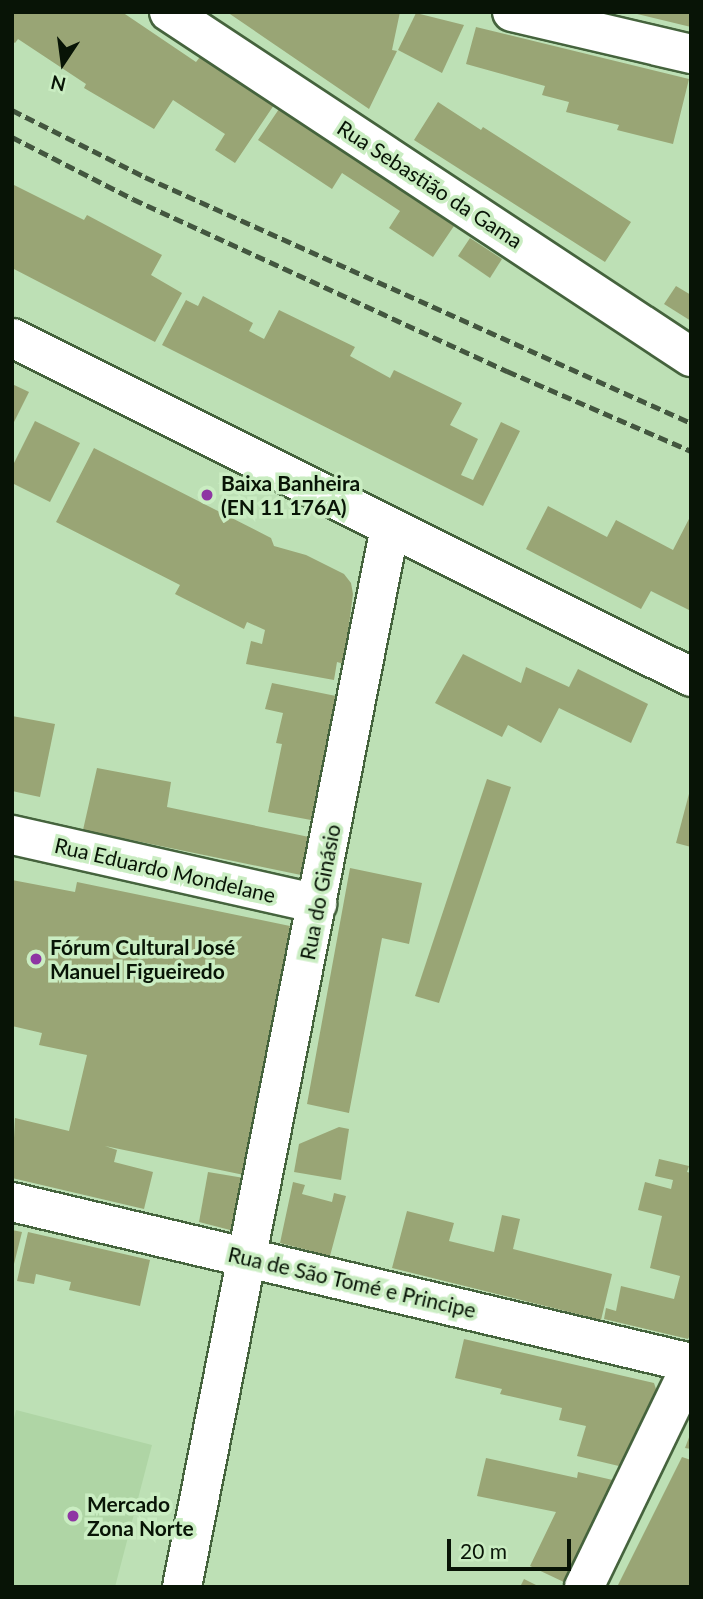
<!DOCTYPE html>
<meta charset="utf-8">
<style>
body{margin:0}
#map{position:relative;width:703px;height:1599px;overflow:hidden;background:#bde0b5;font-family:Lato,sans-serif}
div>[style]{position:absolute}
.built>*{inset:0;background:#afd5a5}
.building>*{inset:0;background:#99a575}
.roads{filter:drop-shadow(2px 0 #45633d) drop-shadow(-2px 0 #45633d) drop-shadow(0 2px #45633d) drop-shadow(0 -2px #45633d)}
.minor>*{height:38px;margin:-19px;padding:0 19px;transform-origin:19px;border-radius:19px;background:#fff}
.major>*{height:38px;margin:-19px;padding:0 19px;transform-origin:19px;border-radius:19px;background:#fff}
.rail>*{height:5px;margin-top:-2.5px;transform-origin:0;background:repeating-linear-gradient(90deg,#43563f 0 10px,transparent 0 15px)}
.dots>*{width:19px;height:19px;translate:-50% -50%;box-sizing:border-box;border:4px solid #caedc2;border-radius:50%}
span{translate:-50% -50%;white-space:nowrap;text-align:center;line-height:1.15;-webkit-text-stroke:7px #caedc2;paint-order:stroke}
.street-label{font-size:21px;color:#081406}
.poi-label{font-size:21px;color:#081406;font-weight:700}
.left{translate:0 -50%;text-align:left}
.frame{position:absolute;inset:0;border:14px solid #081406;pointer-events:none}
.north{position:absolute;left:28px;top:28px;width:70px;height:70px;-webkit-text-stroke:5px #caedc2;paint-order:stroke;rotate:193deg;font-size:19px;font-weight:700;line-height:28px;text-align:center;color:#081406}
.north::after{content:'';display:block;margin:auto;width:24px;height:32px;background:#081406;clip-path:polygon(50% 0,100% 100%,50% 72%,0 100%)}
.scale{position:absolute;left:447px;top:1539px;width:124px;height:32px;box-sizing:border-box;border:4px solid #081406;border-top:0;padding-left:9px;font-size:21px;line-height:24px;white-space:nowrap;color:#081406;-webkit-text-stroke:5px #caedc2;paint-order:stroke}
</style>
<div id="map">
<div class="built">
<i style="clip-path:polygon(16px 1410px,152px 1445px,115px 1587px,12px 1587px,12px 1426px)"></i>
</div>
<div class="building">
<i style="clip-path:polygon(12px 12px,122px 12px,196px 62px,200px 57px,274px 105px,235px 163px,215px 150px,225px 134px,173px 100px,154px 129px,84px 88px,86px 84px,18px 39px,15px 43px,12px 41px)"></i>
<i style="clip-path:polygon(227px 12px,400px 12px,392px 50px,397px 51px,369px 109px)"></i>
<i style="clip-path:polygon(633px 12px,691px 12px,691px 27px,633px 13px)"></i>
<i style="clip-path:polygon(416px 13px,464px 25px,442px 73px,398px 50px)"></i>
<i style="clip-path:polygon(476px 27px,689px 79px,673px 144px,617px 130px,619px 125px,566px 112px,569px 102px,542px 95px,545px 86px,466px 64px)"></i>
<i style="clip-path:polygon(438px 102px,481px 130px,483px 127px,631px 222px,605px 262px,414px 140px)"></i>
<i style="clip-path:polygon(279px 109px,454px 226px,433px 257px,389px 228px,400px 211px,342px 173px,332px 189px,258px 140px)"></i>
<i style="clip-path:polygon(12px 184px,84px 220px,87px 215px,162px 255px,151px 275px,182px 293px,155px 342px,12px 268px)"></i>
<i style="clip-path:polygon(470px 238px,502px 259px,490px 278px,458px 256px)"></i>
<i style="clip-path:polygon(676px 286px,691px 295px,691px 321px,664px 304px)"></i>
<i style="clip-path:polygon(203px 296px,253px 323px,249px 331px,264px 339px,279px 310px,355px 347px,350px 356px,390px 378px,394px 370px,462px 403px,450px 425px,478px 439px,461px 475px,473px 480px,501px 422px,520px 431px,483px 506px,162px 345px,186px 300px,198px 306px)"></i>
<i style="clip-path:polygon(12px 384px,29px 392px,12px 426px)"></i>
<i style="clip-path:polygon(35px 421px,80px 443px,50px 502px,12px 483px,12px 467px)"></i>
<i style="clip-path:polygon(94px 448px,271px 538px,274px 546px,306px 555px,344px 574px,351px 583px,353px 594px,344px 664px,337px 662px,334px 680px,246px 664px,251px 641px,262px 644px,265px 630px,247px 622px,244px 629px,175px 594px,180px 585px,56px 522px)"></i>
<i style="clip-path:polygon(548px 506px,607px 537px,616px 520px,673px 550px,691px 515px,691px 611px,651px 591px,641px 609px,526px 549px)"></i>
<i style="clip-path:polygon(463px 654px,521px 683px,526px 667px,569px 687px,578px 669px,648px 704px,631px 743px,559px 708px,541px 743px,508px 725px,502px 737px,435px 703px)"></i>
<i style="clip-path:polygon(272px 683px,336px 696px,311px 820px,268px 812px,282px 744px,276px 743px,283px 713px,265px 709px)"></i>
<i style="clip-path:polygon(12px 716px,55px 724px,40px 797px,12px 791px)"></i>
<i style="clip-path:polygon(97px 768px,171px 782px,167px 807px,309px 837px,301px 875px,83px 830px)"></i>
<i style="clip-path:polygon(487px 779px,511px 787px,439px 1003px,415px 996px)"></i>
<i style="clip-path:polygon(690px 790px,691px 791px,691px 847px,676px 843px)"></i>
<i style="clip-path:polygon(350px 868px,422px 883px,409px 944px,382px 938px,349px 1113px,307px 1104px)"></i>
<i style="clip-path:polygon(12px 880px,75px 892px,77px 882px,290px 926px,244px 1175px,105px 1146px,117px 1150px,114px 1162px,153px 1172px,144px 1209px,12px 1178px,15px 1118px,69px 1131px,87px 1055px,39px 1045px,42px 1033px,12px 1026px)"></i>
<i style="clip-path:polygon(339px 1127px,349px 1129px,341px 1180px,294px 1172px,299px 1144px)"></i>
<i style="clip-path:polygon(659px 1159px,689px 1166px,687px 1172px,691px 1173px,691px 1333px,688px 1339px,604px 1319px,606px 1308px,616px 1311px,621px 1286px,674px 1299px,680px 1276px,650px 1268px,662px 1216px,638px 1210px,645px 1182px,671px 1189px,673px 1180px,655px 1176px)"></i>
<i style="clip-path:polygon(208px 1172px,244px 1178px,234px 1231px,199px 1222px)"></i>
<i style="clip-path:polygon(293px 1182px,305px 1185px,302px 1194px,332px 1202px,334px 1193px,346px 1196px,330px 1256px,280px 1243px)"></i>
<i style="clip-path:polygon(407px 1211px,454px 1223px,449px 1241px,494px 1252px,502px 1215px,520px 1219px,513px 1249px,612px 1274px,601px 1320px,392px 1268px)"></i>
<i style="clip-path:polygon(12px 1230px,22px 1232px,13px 1268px,12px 1267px)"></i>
<i style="clip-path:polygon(28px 1232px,150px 1260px,140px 1306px,69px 1290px,71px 1282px,36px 1274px,34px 1284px,17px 1281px)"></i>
<i style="clip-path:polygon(464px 1339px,654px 1383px,658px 1395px,623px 1467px,577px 1456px,586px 1426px,559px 1420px,562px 1408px,500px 1394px,502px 1389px,455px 1378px)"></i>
<i style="clip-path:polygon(691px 1432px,691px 1449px,685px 1448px)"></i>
<i style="clip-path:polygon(682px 1457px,691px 1460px,691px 1587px,617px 1587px)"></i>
<i style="clip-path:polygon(486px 1458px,577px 1478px,578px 1472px,617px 1481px,568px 1584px,530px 1566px,556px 1512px,477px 1496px)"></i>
<i style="clip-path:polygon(524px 1579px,540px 1587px,520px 1587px)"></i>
</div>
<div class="roads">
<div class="minor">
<i style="left:169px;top:12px;width:626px;rotate:33.46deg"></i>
<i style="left:512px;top:12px;width:184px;rotate:13.2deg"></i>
<i style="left:12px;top:835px;width:313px;rotate:12.7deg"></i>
<i style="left:12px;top:1202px;width:698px;rotate:13.34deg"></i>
<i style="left:182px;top:1587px;width:1080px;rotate:-78.9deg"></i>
<i style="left:584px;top:1587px;width:246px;rotate:-64.2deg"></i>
</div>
<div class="major">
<i style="left:12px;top:338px;width:759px;rotate:26.53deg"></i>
</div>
</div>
<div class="rail">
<i style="left:12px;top:110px;width:149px;rotate:26.7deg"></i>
<i style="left:145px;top:177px;width:599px;rotate:24.25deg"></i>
<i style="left:12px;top:137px;width:136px;rotate:27.1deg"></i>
<i style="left:133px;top:199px;width:412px;rotate:24.7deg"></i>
<i style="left:507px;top:371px;width:201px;rotate:23.5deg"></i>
</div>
<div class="dots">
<i style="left:207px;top:495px;background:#8e36a3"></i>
<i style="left:36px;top:959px;background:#8e36a3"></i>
<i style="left:73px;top:1516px;background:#8e36a3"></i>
</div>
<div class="street-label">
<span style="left:430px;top:184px;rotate:33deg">Rua Sebastião da Gama</span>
<span style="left:165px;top:870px;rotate:13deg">Rua Eduardo Mondelane</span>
<span style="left:320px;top:892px;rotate:-79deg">Rua do Ginásio</span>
<span style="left:352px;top:1282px;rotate:13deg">Rua de São Tomé e Principe</span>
</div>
<div class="poi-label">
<span class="left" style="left:221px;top:495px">Baixa Banheira<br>(EN 11 176A)</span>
<span class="left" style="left:50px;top:959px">Fórum Cultural José<br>Manuel Figueiredo</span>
<span class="left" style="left:87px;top:1516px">Mercado<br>Zona Norte</span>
</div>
<div class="frame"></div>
<div class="north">N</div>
<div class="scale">20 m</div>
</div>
